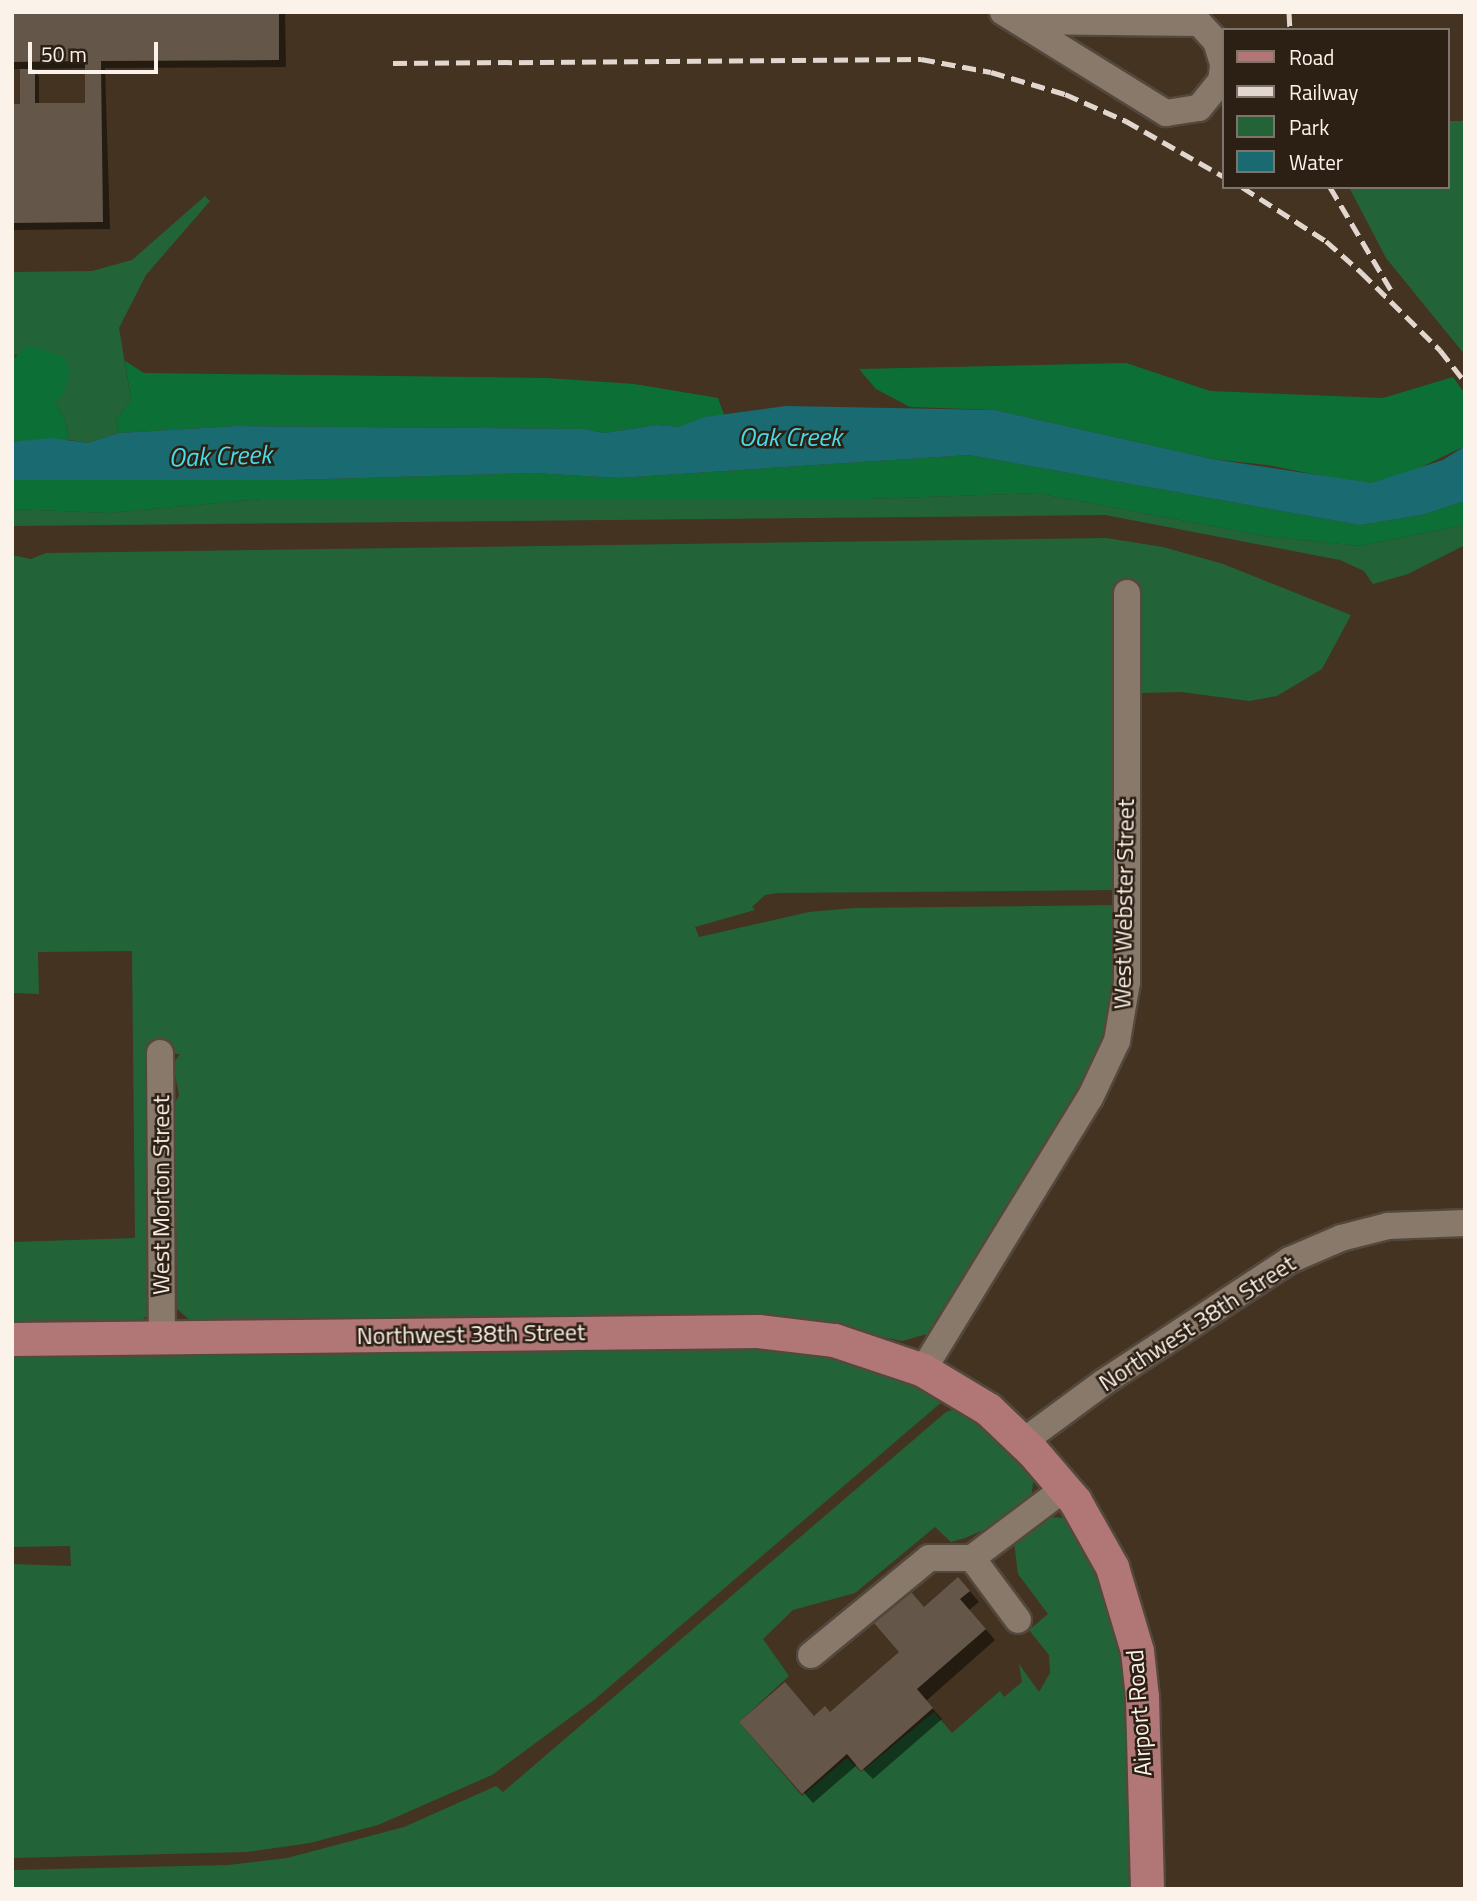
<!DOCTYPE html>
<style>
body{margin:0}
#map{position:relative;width:1477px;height:1901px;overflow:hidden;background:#362a1e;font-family:"Titillium Web",sans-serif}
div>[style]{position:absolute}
.built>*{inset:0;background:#443321}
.green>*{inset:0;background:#226438}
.forest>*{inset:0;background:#0c7036}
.water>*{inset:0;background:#1a6b71}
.shadow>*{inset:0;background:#0007}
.building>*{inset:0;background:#645649}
.roads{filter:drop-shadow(2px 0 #53483d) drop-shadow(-2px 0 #53483d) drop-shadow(0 2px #53483d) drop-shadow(0 -2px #53483d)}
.minor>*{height:26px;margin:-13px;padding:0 13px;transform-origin:13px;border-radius:13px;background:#88796b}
.major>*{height:33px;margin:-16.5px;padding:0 16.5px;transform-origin:16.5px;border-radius:16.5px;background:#b17777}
.rail>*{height:5px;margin-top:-2.5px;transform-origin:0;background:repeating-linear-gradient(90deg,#e1d7cf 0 14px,transparent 0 21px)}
span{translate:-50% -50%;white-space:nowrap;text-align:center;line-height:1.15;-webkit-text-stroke:5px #2c2014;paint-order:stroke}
.street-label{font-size:24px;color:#fbf2ea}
.water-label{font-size:26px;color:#46dbe7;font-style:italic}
.frame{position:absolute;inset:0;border:14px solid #fbf2ea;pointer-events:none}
.legend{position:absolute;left:1222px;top:28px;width:228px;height:161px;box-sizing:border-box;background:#2c2014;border:2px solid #7f746a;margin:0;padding:9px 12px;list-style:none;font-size:21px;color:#fbf2ea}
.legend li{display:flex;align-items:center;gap:14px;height:35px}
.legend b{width:35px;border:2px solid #7f746a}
.scale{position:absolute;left:28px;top:42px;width:130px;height:32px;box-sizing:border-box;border:4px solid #fbf2ea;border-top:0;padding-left:9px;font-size:21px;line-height:24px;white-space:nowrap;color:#fbf2ea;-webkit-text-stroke:5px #2c2014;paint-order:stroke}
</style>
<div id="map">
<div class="built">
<i style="clip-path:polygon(evenodd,12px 12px,1465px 12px,1465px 1889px,12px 1889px,12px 12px,1223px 30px,1447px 30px,1447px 187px,1223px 187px,1223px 30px)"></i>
</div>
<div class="green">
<i style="clip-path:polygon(1447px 121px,1465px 121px,1465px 355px,1386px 258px,1349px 187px,1447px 187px)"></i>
<i style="clip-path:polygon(205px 196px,210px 201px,146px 275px,119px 328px,131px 400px,116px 420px,119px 433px,88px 443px,69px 440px,65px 419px,55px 403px,16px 354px,12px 360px,12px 272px,92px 271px,132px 260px)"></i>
<i style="clip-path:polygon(1036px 493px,1265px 536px,1360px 546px,1465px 525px,1465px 545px,1408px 574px,1373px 584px,1364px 571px,1340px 560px,1105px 515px,12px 526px,12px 509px,108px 513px,261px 499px,868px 499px)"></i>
<i style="clip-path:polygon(1106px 538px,1163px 547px,1223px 564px,1351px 615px,1322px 669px,1277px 696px,1249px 701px,1181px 692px,1139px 693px,1136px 584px,1116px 585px,1116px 772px,1112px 777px,1117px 808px,1112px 815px,1118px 890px,778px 893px,765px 895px,752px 907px,755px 910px,695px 927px,699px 937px,809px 912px,854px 908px,1119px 905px,1116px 999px,1096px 1068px,927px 1334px,902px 1341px,822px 1324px,191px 1321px,177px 1309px,173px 1107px,179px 1095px,173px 1064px,180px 1054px,154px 1052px,151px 1313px,135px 1325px,12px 1326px,12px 1242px,135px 1238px,132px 951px,38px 952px,39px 994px,12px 993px,12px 555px,31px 559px,46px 553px)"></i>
<i style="clip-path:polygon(780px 1340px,951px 1394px,594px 1700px,492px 1775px,378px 1825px,310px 1843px,247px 1852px,12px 1858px,12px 1564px,71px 1566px,70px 1546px,12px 1547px,12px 1350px)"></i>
<i style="clip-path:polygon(962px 1406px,1034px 1475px,1031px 1499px,1000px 1523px,965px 1538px,951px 1542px,935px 1527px,855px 1593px,793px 1610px,763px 1639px,789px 1676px,739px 1722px,802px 1796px,847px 1758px,861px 1772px,934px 1712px,952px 1733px,1000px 1691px,1004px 1697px,1022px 1682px,1019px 1664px,1039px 1692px,1050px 1673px,1049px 1655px,1029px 1630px,1048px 1614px,1018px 1574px,1014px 1542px,1049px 1517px,1069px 1518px,1082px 1535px,1128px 1645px,1139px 1889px,12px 1889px,12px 1870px,228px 1865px,287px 1858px,404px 1827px,496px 1786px,503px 1792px,946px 1412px)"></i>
</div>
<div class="forest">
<i style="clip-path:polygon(29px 345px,64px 357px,70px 372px,63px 395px,55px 403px,65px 419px,69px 440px,12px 442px,12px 360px)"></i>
<i style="clip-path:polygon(125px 361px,144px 373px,547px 378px,634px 384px,718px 398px,724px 415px,679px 427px,657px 425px,605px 433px,584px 429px,237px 426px,119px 433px,116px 420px,131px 400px)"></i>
<i style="clip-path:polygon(1126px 363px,1210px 391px,1383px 398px,1453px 377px,1465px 394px,1465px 446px,1413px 471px,1371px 483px,1347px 481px,1267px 465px,1212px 459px,995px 410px,910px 407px,876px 389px,859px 369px)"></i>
<i style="clip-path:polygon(969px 455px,1360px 525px,1422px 515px,1465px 501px,1465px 525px,1360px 546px,1265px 536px,1036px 493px,868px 499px,261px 499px,108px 513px,12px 509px,12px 480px,292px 480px,534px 473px,618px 478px)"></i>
</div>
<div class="water">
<i style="clip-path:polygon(786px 406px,995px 410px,1212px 459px,1371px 483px,1443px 460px,1465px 446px,1465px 501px,1422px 515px,1360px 525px,969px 455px,618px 478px,534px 473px,292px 480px,12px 480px,12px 442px,51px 438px,88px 443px,119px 433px,237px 426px,584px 429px,605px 433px,657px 425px,679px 427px,705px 417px)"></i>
</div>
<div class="shadow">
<i style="clip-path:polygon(evenodd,12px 12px,285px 12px,286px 67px,105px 68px,110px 229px,12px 230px,12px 106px,25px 106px,22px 69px,12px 69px,12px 12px,87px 68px,90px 105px,39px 105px,39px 76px,32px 69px,87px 68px)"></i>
<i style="clip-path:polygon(968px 1589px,979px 1602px,969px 1610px,995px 1640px,926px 1701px,942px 1719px,873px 1779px,858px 1764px,813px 1803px,741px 1722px,830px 1714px,901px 1652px,925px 1609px)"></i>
</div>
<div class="building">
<i style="clip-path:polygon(12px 12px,279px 12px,279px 60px,101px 61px,103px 222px,12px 223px,12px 104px,20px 104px,20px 69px,35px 69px,35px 103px,85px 103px,85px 61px,12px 62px)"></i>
<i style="clip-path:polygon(958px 1577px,970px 1591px,960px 1599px,986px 1629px,917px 1689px,933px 1708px,861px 1771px,847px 1754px,802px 1794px,739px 1722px,785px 1682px,814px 1716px,825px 1706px,830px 1712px,899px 1652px,868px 1616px,905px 1585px,924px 1607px)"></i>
</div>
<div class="roads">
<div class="minor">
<i style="left:1003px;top:12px;width:192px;rotate:31.8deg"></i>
<i style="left:1166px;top:113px;width:33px;rotate:-9deg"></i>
<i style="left:1199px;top:108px;width:35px;rotate:-51deg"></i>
<i style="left:1221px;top:81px;width:15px;rotate:-82deg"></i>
<i style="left:1018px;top:21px;width:181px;rotate:0.6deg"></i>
<i style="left:1199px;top:23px;width:25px;rotate:47deg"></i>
<i style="left:1216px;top:41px;width:24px;rotate:73deg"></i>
<i style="left:160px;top:1053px;width:284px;rotate:89.6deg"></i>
<i style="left:923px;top:1370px;width:319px;rotate:-58.5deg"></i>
<i style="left:1090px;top:1098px;width:63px;rotate:-64.7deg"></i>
<i style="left:1117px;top:1041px;width:60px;rotate:-80.4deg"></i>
<i style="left:1127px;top:982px;width:389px;rotate:-90deg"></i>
<i style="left:1024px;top:1441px;width:99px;rotate:-36.4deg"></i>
<i style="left:1104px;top:1382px;width:222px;rotate:-33.3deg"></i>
<i style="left:1290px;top:1260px;width:56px;rotate:-23.3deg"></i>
<i style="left:1341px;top:1238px;width:49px;rotate:-14.3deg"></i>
<i style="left:1388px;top:1226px;width:77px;rotate:-2.2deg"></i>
<i style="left:972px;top:1558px;width:77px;rotate:53.4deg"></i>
<i style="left:811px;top:1655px;width:153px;rotate:-39.4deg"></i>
<i style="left:929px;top:1558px;width:43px"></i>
<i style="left:972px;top:1558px;width:116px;rotate:-37deg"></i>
</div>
<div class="major">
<i style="left:12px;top:1339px;width:746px;rotate:-0.61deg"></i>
<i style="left:758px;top:1331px;width:77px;rotate:6.8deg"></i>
<i style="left:834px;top:1340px;width:94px;rotate:18.6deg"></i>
<i style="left:923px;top:1370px;width:76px;rotate:31deg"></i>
<i style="left:988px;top:1409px;width:62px;rotate:43.7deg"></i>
<i style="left:1033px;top:1452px;width:65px;rotate:49.4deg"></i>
<i style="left:1075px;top:1501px;width:76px;rotate:60.7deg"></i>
<i style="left:1112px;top:1567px;width:88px;rotate:73.4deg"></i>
<i style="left:1137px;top:1651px;width:46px;rotate:83.8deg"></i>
<i style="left:1142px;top:1697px;width:192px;rotate:88.5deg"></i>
</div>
</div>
<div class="rail">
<i style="left:1289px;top:12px;width:18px;rotate:87deg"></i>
<i style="left:393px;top:63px;width:528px;rotate:-0.43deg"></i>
<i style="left:921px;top:59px;width:71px;rotate:10.5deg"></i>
<i style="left:991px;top:72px;width:77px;rotate:16.6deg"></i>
<i style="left:1065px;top:94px;width:67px;rotate:23.9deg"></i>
<i style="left:1126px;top:121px;width:112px;rotate:29.6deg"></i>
<i style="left:1242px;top:187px;width:100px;rotate:32.7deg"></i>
<i style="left:1326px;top:241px;width:47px;rotate:41.5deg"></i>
<i style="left:1361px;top:272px;width:111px;rotate:44.6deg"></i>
<i style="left:1440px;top:350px;width:41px;rotate:52deg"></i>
<i style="left:1330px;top:187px;width:120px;rotate:59.4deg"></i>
</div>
<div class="street-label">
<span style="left:1124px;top:904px;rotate:-89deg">West Webster Street</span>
<span style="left:161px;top:1195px;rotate:-90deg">West Morton Street</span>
<span style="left:1197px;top:1323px;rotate:-33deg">Northwest 38th Street</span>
<span style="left:471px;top:1334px;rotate:-1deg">Northwest 38th Street</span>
<span style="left:1139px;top:1713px;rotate:-94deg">Airport Road</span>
</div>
<div class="water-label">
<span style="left:790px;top:437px">Oak Creek</span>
<span style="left:220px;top:456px;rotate:-2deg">Oak Creek</span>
</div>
<div class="frame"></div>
<ul class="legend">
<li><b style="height:9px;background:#b17777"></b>Road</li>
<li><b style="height:9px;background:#e1d7cf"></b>Railway</li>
<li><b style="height:19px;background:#226438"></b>Park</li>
<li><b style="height:19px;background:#1a6b71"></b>Water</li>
</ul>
<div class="scale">50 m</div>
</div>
